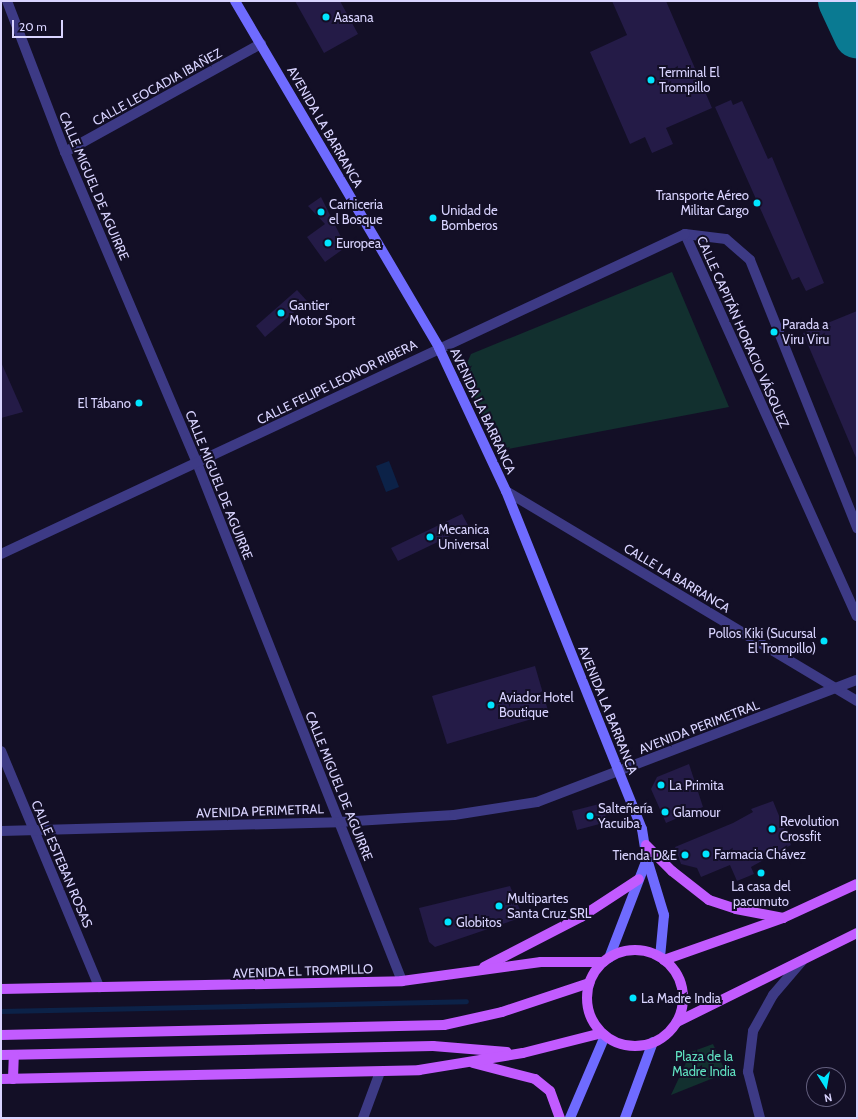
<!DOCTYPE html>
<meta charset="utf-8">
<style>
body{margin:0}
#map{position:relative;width:858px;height:1119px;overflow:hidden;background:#130f26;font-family:Cabin,sans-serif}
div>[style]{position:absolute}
.green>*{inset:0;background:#12302f}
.water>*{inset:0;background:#0c2248}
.stream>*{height:5px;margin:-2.5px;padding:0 2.5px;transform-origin:2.5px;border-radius:2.5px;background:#0c2248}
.taxiway>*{height:46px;margin:-23px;padding:0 23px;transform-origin:23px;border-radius:23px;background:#0a7a92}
.building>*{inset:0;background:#241b47}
.street>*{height:10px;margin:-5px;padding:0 5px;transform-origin:5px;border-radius:5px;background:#3d3a85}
.secondary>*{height:10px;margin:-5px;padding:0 5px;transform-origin:5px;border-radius:5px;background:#6f6bff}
.primary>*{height:10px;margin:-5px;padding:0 5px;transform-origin:5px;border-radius:5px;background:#c25bff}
.primary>.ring{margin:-5px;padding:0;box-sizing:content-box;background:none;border:10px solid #c25bff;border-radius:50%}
.dots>*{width:11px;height:11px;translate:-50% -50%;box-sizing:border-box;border:2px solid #130f26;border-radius:50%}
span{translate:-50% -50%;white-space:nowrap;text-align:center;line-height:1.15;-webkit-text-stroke:4px #130f26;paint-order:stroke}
.poi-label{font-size:13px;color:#d9d4ff}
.left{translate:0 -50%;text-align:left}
.right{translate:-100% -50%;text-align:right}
.street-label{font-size:13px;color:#d9d4ff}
.park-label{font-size:13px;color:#5fe0c0}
.frame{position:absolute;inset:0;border:2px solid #d9d4ff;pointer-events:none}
.north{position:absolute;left:806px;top:1067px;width:40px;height:40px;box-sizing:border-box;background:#130f26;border:1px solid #625e7d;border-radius:50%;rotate:169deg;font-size:11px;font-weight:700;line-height:16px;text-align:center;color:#d9d4ff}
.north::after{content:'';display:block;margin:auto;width:14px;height:18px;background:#00e5ff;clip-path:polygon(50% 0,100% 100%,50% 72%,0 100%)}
.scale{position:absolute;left:12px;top:20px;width:51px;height:18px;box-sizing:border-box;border:2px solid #d9d4ff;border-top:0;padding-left:5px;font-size:12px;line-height:14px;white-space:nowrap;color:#d9d4ff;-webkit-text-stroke:3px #130f26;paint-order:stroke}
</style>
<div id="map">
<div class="green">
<i style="clip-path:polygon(672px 272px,729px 407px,498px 451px,463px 372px,471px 354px)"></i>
<i style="clip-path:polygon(713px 1044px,726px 1073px,671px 1095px,691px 1052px)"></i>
</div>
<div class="water">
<i style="clip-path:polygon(389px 461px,399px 487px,386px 492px,376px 466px)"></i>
</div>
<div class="stream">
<i style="left:1px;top:1011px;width:465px;rotate:-1.2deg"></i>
</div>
<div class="taxiway">
<i style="left:841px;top:1px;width:38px;rotate:65deg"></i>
</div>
<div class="building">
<i style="clip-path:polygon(295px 1px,340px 1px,358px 34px,324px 53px)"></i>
<i style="clip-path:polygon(612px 1px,666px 1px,712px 108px,666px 128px,673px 144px,652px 153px,645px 137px,630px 144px,590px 52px,627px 35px)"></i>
<i style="clip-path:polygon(731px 100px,733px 105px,742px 101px,768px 159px,772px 157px,824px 283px,806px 291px,799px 277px,792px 280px,715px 107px)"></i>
<i style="clip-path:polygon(321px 197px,346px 247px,325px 262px,307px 237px,325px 224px,308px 206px)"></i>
<i style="clip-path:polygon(297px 290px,307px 301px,265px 337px,256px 326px)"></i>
<i style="clip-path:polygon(857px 311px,857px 460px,803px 333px)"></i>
<i style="clip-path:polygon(1px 362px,23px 412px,1px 418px)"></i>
<i style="clip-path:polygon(462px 514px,469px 527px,398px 561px,391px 548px)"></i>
<i style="clip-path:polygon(535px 666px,549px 714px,447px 744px,432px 696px)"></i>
<i style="clip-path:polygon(689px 764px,703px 807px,666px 823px,651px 789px,657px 777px)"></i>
<i style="clip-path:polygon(773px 801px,791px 845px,751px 867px,754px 874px,737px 881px,730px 865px,701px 877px,697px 868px,681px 864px,675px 847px,733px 823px,753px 812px,751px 809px)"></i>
<i style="clip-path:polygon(603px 803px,607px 822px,577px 830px,572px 811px)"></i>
<i style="clip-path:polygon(510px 886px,523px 917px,435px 947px,429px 942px,419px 908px)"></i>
</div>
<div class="street">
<i style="left:7px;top:1px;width:162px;rotate:69deg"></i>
<i style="left:65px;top:152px;width:338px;rotate:67deg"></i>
<i style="left:197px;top:463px;width:557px;rotate:68.41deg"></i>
<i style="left:65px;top:152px;width:224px;rotate:-28.9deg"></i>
<i style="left:685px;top:234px;width:419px;rotate:65.8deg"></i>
<i style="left:685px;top:234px;width:41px;rotate:7deg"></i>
<i style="left:726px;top:239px;width:32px;rotate:41deg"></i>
<i style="left:750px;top:260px;width:289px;rotate:68.2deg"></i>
<i style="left:506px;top:491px;width:409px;rotate:30.9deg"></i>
<i style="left:1px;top:554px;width:755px;rotate:-25.07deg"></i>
<i style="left:1px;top:751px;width:256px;rotate:67.4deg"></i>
<i style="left:1px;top:831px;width:338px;rotate:-1.5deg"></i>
<i style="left:339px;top:822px;width:115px;rotate:-3.5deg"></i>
<i style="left:454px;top:815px;width:84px;rotate:-8.9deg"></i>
<i style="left:537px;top:802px;width:342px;rotate:-20.9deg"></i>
<i style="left:363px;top:1118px;width:49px;rotate:-69.7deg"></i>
<i style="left:760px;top:1118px;width:48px;rotate:-104.6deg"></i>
<i style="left:748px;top:1072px;width:41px;rotate:-83deg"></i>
<i style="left:753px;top:1031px;width:41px;rotate:-60.9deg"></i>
<i style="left:773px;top:995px;width:45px;rotate:-49.5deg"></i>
</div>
<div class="secondary">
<i style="left:235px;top:1px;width:403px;rotate:59.5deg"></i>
<i style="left:439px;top:348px;width:158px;rotate:64.9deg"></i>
<i style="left:506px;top:491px;width:364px;rotate:68.1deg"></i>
<i style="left:642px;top:829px;width:30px;rotate:81deg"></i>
<i style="left:647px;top:859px;width:59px;rotate:73.1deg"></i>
<i style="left:664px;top:915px;width:42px;rotate:95.4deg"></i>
<i style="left:609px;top:958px;width:106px;rotate:-69deg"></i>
<i style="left:570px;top:1118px;width:89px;rotate:-66.9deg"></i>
<i style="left:625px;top:1118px;width:81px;rotate:-69.8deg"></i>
</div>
<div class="primary">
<i style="left:646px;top:845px;width:37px;rotate:45deg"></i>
<i style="left:672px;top:871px;width:47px;rotate:38.1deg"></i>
<i style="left:709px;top:900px;width:28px;rotate:18deg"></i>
<i style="left:736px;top:909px;width:48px;rotate:10.8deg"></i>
<i class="ring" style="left:587px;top:950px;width:86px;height:86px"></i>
<i style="left:664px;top:960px;width:126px;rotate:-19.4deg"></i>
<i style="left:783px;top:918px;width:81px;rotate:-24.7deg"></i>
<i style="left:484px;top:967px;width:109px;rotate:-27.3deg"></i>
<i style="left:581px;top:917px;width:69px;rotate:-33.2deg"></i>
<i style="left:1px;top:989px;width:401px;rotate:-1.1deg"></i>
<i style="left:402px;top:981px;width:140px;rotate:-7.8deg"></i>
<i style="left:541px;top:962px;width:62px"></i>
<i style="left:677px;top:1022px;width:201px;rotate:-26.3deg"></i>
<i style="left:1px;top:1035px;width:443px;rotate:-1.3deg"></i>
<i style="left:444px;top:1025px;width:59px;rotate:-12.6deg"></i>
<i style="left:502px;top:1012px;width:92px;rotate:-18.4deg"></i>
<i style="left:1px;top:1055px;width:432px;rotate:-1.2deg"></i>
<i style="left:433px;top:1046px;width:74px;rotate:4.6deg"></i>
<i style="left:473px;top:1063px;width:64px;rotate:14.5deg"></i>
<i style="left:535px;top:1079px;width:19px;rotate:39deg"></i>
<i style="left:550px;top:1091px;width:29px;rotate:70deg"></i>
<i style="left:1px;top:1079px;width:418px;rotate:-1.2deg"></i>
<i style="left:419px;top:1070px;width:105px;rotate:-9.3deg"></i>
<i style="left:523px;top:1053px;width:81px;rotate:-14.2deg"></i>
<i style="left:13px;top:1079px;width:24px;rotate:-88deg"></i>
</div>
<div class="dots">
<i style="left:326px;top:17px;background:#00e5ff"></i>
<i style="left:651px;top:80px;background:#00e5ff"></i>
<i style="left:757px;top:203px;background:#00e5ff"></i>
<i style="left:321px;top:212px;background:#00e5ff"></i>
<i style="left:433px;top:218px;background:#00e5ff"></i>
<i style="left:328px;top:243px;background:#00e5ff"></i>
<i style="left:281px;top:313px;background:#00e5ff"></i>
<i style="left:774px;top:332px;background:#00e5ff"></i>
<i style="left:139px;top:403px;background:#00e5ff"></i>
<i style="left:430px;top:537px;background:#00e5ff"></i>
<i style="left:824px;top:641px;background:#00e5ff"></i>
<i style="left:491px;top:705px;background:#00e5ff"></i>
<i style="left:661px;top:785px;background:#00e5ff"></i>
<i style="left:665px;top:812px;background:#00e5ff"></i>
<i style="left:590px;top:816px;background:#00e5ff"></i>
<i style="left:772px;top:829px;background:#00e5ff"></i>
<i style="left:706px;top:854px;background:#00e5ff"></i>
<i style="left:685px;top:855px;background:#00e5ff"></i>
<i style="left:761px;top:873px;background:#00e5ff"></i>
<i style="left:499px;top:906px;background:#00e5ff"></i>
<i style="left:448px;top:922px;background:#00e5ff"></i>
<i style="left:633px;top:998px;background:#00e5ff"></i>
</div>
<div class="poi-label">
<span class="left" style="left:334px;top:17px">Aasana</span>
<span class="left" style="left:659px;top:80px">Terminal El<br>Trompillo</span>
<span class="right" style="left:749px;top:203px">Transporte Aéreo<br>Militar Cargo</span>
<span class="left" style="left:329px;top:212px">Carniceria<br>el Bosque</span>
<span class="left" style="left:441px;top:218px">Unidad de<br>Bomberos</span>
<span class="left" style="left:336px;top:243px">Europea</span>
<span class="left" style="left:289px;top:313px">Gantier<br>Motor Sport</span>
<span class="left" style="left:782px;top:332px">Parada a<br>Viru Viru</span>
<span class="right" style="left:131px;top:403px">El Tábano</span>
<span class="left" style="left:438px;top:537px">Mecanica<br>Universal</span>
<span class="right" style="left:816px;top:641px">Pollos Kiki (Sucursal<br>El Trompillo)</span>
<span class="left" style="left:499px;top:705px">Aviador Hotel<br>Boutique</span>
<span class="left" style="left:669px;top:785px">La Primita</span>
<span class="left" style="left:598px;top:816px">Salteñería<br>Yacuiba</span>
<span class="left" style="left:673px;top:812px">Glamour</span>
<span class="left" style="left:780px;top:829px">Revolution<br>Crossfit</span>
<span class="left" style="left:714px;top:854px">Farmacia Chávez</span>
<span class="right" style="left:677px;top:855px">Tienda D&amp;E</span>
<span style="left:761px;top:894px">La casa del<br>pacumuto</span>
<span class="left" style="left:507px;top:906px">Multipartes<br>Santa Cruz SRL</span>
<span class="left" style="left:456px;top:922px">Globitos</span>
<span class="left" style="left:641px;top:998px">La Madre India</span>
</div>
<div class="street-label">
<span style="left:157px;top:87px;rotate:-29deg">CALLE LEOCADIA IBAÑEZ</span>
<span style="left:325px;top:127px;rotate:60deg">AVENIDA LA BARRANCA</span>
<span style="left:94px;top:186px;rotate:67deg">CALLE MIGUEL DE AGUIRRE</span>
<span style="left:743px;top:332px;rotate:66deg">CALLE CAPITÁN HORACIO VÁSQUEZ</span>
<span style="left:337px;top:382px;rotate:-26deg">CALLE FELIPE LEONOR RIBERA</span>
<span style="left:483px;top:411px;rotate:65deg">AVENIDA LA BARRANCA</span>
<span style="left:219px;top:485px;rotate:68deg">CALLE MIGUEL DE AGUIRRE</span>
<span style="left:677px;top:578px;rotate:31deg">CALLE LA BARRANCA</span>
<span style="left:608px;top:710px;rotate:68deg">AVENIDA LA BARRANCA</span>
<span style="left:699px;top:727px;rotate:-21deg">AVENIDA PERIMETRAL</span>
<span style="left:339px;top:786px;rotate:68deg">CALLE MIGUEL DE AGUIRRE</span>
<span style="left:260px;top:811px;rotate:-2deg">AVENIDA PERIMETRAL</span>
<span style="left:62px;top:864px;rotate:67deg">CALLE ESTEBAN ROSAS</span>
<span style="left:303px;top:971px;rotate:-2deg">AVENIDA EL TROMPILLO</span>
</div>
<div class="park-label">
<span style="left:704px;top:1064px">Plaza de la<br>Madre India</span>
</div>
<div class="frame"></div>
<div class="north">N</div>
<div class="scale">20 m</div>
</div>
